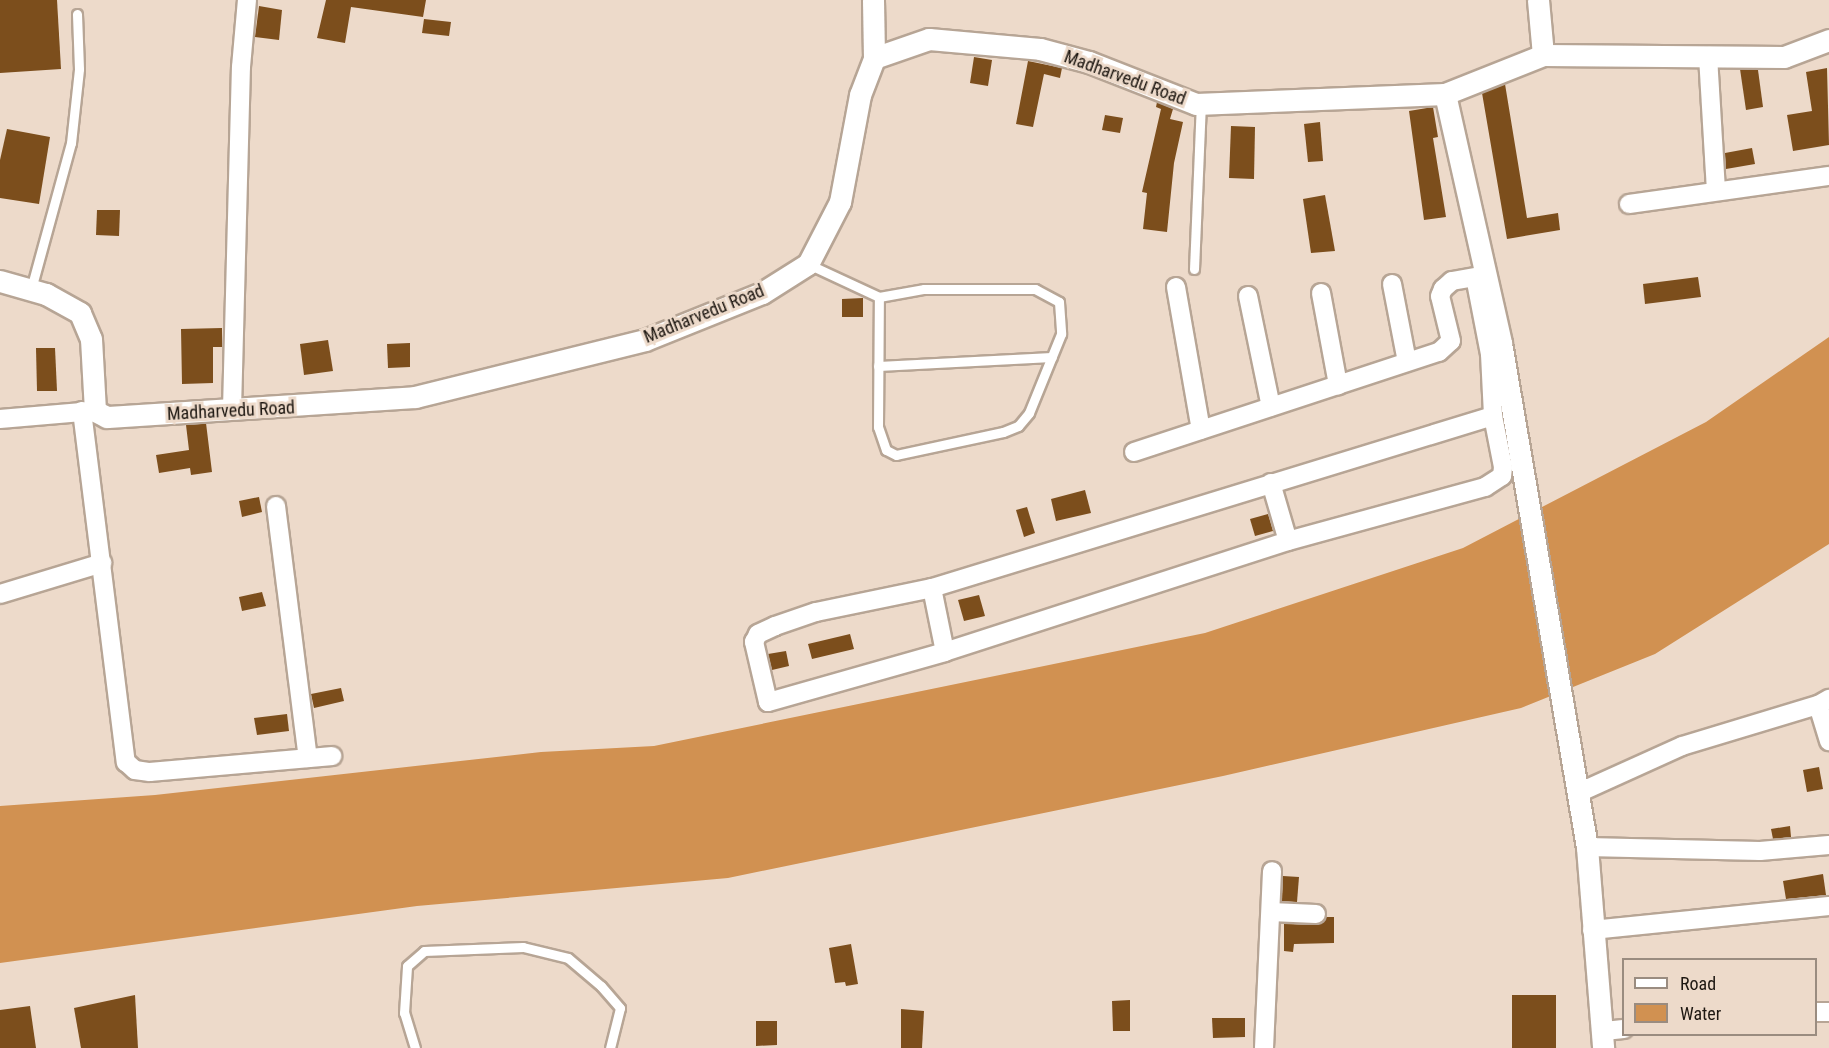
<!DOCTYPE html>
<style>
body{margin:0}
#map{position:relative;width:1829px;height:1048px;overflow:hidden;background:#eddaca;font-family:"Roboto Condensed",sans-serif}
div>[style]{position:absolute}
.water>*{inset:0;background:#d19151}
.building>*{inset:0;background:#7c4e1c}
.roads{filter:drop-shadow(2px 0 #b7a595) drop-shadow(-2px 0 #b7a595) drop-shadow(0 2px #b7a595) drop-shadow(0 -2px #b7a595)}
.service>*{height:9px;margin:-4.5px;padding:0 4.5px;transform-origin:4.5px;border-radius:4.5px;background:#fff}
.minor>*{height:18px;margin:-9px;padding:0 9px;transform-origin:9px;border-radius:9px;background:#fff}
.tertiary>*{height:21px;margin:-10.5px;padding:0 10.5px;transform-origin:10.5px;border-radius:10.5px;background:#fff}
span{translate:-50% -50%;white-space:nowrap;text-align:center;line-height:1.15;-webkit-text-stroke:6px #eddaca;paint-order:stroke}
.street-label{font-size:18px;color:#1d1711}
.legend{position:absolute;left:1622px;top:958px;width:195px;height:78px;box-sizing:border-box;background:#eddaca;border:2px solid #9a8c80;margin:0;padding:8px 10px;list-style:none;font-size:18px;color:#1d1711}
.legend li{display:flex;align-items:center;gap:12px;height:30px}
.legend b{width:30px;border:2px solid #9a8c80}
</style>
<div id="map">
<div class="water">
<i style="clip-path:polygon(1829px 337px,1829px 544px,1655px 654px,1521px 708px,1223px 776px,728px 878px,417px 906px,0 963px,0 806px,155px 795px,541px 752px,654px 746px,1205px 633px,1463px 548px,1706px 422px)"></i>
</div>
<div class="building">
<i style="clip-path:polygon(0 0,57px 0,61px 69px,0 73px)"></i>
<i style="clip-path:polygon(326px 0,426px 0,423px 17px,351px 7px,345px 43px,317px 38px)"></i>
<i style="clip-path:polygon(259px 6px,282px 10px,279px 40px,255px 37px)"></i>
<i style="clip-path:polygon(424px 19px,451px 22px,449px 36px,422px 33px)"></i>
<i style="clip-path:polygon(974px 57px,992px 60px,988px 86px,970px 83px)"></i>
<i style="clip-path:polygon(1028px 61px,1062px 68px,1060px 78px,1044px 74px,1033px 127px,1016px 124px)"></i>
<i style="clip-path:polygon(1827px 68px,1829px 145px,1793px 151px,1787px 115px,1812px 111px,1806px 72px)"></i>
<i style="clip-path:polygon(1740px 69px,1758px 70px,1763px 107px,1746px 110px)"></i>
<i style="clip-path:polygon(1505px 84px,1527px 218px,1558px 213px,1560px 230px,1507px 239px,1482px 93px)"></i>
<i style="clip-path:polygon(1157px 102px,1173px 109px,1170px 119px,1183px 122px,1174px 163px,1167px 232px,1143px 229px,1147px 193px,1142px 192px,1161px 109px,1156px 107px)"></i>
<i style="clip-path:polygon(1433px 107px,1438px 137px,1433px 138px,1446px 217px,1424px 220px,1409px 111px)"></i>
<i style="clip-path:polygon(1105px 115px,1123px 118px,1120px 133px,1102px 130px)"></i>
<i style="clip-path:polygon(1320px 122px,1323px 161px,1308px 162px,1304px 124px)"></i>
<i style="clip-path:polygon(1231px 126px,1255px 127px,1254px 179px,1229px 178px)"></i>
<i style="clip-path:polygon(7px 129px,50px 137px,39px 204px,0 198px,0 160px)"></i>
<i style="clip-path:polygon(1752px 148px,1755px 164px,1726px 169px,1725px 153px)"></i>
<i style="clip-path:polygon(1325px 195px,1335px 251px,1311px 253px,1303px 199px)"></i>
<i style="clip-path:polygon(97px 210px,120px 210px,119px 236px,96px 235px)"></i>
<i style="clip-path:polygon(1698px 277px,1701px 297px,1645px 304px,1643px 284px)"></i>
<i style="clip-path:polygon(863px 298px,863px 317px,842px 317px,842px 299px)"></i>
<i style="clip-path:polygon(222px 328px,222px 347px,213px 347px,213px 383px,182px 384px,181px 329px)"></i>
<i style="clip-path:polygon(328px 340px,333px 371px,304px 375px,300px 344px)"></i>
<i style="clip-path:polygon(410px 343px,410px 367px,388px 368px,387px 344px)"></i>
<i style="clip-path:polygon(36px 348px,55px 348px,57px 391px,37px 391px)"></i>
<i style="clip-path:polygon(206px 423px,212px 472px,191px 475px,190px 468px,159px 473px,156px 455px,189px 450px,186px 425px)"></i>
<i style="clip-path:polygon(1085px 490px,1091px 513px,1056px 521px,1051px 499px)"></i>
<i style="clip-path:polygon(259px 497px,262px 512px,242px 517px,239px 501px)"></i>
<i style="clip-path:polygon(1027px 507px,1035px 533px,1024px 537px,1016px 510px)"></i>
<i style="clip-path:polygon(1268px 514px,1273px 531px,1255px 536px,1250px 519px)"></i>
<i style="clip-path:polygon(262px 592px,266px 606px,242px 611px,239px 597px)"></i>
<i style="clip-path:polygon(979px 595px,985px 616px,964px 621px,958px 600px)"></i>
<i style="clip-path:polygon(850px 634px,854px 649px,812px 659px,808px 644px)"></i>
<i style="clip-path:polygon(786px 651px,789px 666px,772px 670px,768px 654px)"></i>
<i style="clip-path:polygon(341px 688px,344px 701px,314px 708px,311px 694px)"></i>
<i style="clip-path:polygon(287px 714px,289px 731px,257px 735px,254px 718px)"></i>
<i style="clip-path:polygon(1819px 767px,1823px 789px,1807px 792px,1803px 770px)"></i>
<i style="clip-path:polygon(1790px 826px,1791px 837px,1773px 839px,1771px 829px)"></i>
<i style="clip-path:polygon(1823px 874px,1826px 895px,1786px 899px,1783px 881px)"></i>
<i style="clip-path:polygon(1283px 876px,1299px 877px,1297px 902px,1282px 901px)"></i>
<i style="clip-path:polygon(1326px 917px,1334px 917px,1334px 943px,1294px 944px,1293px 952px,1284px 951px,1284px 924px,1316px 925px)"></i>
<i style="clip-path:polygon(851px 944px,858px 984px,846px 986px,845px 982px,835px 983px,829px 948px)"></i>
<i style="clip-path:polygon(135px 995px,138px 1048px,81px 1048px,74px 1008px)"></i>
<i style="clip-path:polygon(1512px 995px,1556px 995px,1556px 1048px,1512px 1048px)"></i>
<i style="clip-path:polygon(1130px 1000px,1130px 1031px,1113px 1031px,1112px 1001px)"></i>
<i style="clip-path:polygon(30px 1006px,36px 1048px,0 1048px,0 1010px)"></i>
<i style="clip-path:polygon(901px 1009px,924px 1011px,922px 1048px,901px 1048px)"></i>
<i style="clip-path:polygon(1212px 1018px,1245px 1018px,1245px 1037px,1213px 1038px)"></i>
<i style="clip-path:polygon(756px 1021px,777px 1021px,777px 1045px,756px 1046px)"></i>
</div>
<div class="roads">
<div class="service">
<i style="left:808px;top:264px;width:78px;rotate:24.9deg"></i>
<i style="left:1194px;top:269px;width:166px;rotate:-87.6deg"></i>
<i style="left:31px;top:289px;width:151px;rotate:-74.7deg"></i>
<i style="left:71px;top:143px;width:74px;rotate:-83.8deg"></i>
<i style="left:79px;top:69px;width:55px;rotate:-92.1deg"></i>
<i style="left:924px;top:289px;width:111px"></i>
<i style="left:1035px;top:289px;width:27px;rotate:28deg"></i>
<i style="left:1059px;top:302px;width:32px;rotate:86deg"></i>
<i style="left:1061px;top:334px;width:85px;rotate:112.1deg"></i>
<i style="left:1029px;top:413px;width:17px;rotate:130deg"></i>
<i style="left:1018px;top:426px;width:16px;rotate:158deg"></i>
<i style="left:1003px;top:432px;width:109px;rotate:167.9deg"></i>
<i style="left:896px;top:455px;width:11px;rotate:-153deg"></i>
<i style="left:886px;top:450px;width:24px;rotate:-109deg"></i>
<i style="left:878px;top:427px;width:130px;rotate:-89.6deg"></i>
<i style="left:879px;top:297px;width:46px;rotate:-10.1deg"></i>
<i style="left:878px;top:366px;width:174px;rotate:-3deg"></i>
<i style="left:415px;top:1048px;width:37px;rotate:-107deg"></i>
<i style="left:404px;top:1013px;width:47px;rotate:-86.3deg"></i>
<i style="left:407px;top:966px;width:23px;rotate:-41deg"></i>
<i style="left:424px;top:951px;width:99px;rotate:-2.3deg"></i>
<i style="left:523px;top:947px;width:46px;rotate:13.7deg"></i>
<i style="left:568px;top:958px;width:43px;rotate:40.3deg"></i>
<i style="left:601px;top:986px;width:29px;rotate:49deg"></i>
<i style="left:620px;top:1008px;width:41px;rotate:104deg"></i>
</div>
<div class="minor">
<i style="left:1708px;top:56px;width:135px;rotate:86.6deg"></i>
<i style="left:1629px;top:204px;width:202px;rotate:-8deg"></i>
<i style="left:1486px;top:276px;width:12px;rotate:149deg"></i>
<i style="left:1476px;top:282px;width:73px;rotate:79deg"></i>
<i style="left:1490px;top:354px;width:62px;rotate:87.2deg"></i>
<i style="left:1493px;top:416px;width:52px;rotate:78.9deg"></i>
<i style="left:1503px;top:467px;width:9px;rotate:96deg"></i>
<i style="left:1502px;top:476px;width:20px;rotate:147deg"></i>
<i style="left:1485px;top:487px;width:204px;rotate:164.7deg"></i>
<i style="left:1288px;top:541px;width:361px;rotate:162.1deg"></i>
<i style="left:945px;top:652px;width:184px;rotate:164.2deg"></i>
<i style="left:768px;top:702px;width:62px;rotate:-103.1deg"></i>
<i style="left:754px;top:642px;width:9px;rotate:-63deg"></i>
<i style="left:758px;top:634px;width:19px;rotate:-25deg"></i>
<i style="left:775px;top:626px;width:43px;rotate:-18.9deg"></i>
<i style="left:816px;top:612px;width:118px;rotate:-11.7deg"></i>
<i style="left:932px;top:588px;width:587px;rotate:-17.05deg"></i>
<i style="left:1392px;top:284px;width:79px;rotate:79.1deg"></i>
<i style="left:1176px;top:287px;width:145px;rotate:80.1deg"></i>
<i style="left:1321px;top:293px;width:94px;rotate:79.5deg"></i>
<i style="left:1248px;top:296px;width:113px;rotate:78.3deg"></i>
<i style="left:232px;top:409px;width:342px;rotate:-88.5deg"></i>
<i style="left:241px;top:67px;width:67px;rotate:-84.9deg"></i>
<i style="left:82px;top:411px;width:354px;rotate:82.9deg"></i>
<i style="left:126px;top:762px;width:12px;rotate:42deg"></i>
<i style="left:135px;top:770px;width:15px;rotate:8deg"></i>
<i style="left:150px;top:772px;width:183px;rotate:-5deg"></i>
<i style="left:0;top:419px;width:94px;rotate:-4.9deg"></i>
<i style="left:1134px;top:452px;width:321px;rotate:-18.2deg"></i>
<i style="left:1439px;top:352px;width:16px;rotate:-43deg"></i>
<i style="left:1451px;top:341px;width:46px;rotate:-103.7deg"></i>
<i style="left:1440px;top:296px;width:8px;rotate:-67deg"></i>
<i style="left:1443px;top:289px;width:12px;rotate:-42deg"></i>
<i style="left:1452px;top:281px;width:27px;rotate:-10deg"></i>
<i style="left:1271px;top:483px;width:60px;rotate:73.7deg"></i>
<i style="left:276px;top:506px;width:254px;rotate:82.8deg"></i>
<i style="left:932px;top:588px;width:65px;rotate:78.5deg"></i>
<i style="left:0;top:594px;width:107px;rotate:-16.9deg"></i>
<i style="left:1818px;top:705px;width:38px;rotate:73deg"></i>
<i style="left:1578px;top:793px;width:114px;rotate:-24.3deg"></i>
<i style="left:1682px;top:746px;width:142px;rotate:-16.8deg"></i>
<i style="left:1818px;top:705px;width:13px;rotate:-29deg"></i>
<i style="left:1587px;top:847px;width:173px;rotate:1.3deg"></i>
<i style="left:1760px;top:851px;width:69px;rotate:-5deg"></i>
<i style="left:1271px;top:912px;width:45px;rotate:2.5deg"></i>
<i style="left:1592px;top:930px;width:238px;rotate:-5.8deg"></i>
<i style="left:1816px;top:1012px;width:13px"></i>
<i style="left:1604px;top:1031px;width:20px;rotate:-6deg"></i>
<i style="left:1264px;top:1048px;width:177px;rotate:-87.4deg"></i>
</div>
<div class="tertiary">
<i style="left:873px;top:0;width:58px;rotate:89deg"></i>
<i style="left:1538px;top:0;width:55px;rotate:84.8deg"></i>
<i style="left:1445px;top:94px;width:255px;rotate:77.3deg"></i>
<i style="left:1501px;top:343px;width:511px;rotate:80.32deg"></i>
<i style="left:1587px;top:847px;width:202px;rotate:85.4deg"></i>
<i style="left:0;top:281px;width:48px;rotate:15.8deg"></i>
<i style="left:46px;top:294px;width:39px;rotate:29deg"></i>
<i style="left:80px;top:313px;width:28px;rotate:67deg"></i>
<i style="left:91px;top:339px;width:72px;rotate:86.8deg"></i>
<i style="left:95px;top:411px;width:13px;rotate:27deg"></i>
<i style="left:107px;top:417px;width:309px;rotate:-3.7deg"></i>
<i style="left:415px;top:397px;width:237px;rotate:-13.9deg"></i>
<i style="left:645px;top:340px;width:126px;rotate:-21.9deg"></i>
<i style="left:762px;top:293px;width:54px;rotate:-32.2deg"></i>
<i style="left:808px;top:264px;width:70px;rotate:-62.7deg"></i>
<i style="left:840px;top:202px;width:109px;rotate:-79.4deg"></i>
<i style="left:860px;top:95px;width:40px;rotate:-69deg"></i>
<i style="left:874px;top:58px;width:58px;rotate:-19.1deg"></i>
<i style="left:929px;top:39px;width:111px;rotate:5.1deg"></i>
<i style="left:1040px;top:49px;width:51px;rotate:14.9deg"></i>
<i style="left:1089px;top:62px;width:115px;rotate:21.4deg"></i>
<i style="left:1196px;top:104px;width:249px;rotate:-2.3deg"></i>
<i style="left:1445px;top:94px;width:105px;rotate:-21.7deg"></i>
<i style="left:1543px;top:55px;width:241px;rotate:0.5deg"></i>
<i style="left:1784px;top:57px;width:48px;rotate:-20.7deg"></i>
</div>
</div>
<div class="street-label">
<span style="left:1125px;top:78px;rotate:20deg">Madharvedu Road</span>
<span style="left:704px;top:314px;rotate:-22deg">Madharvedu Road</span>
<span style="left:231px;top:411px;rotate:-3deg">Madharvedu Road</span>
</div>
<ul class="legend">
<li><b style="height:8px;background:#fff"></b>Road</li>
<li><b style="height:16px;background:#d19151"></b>Water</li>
</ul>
</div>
